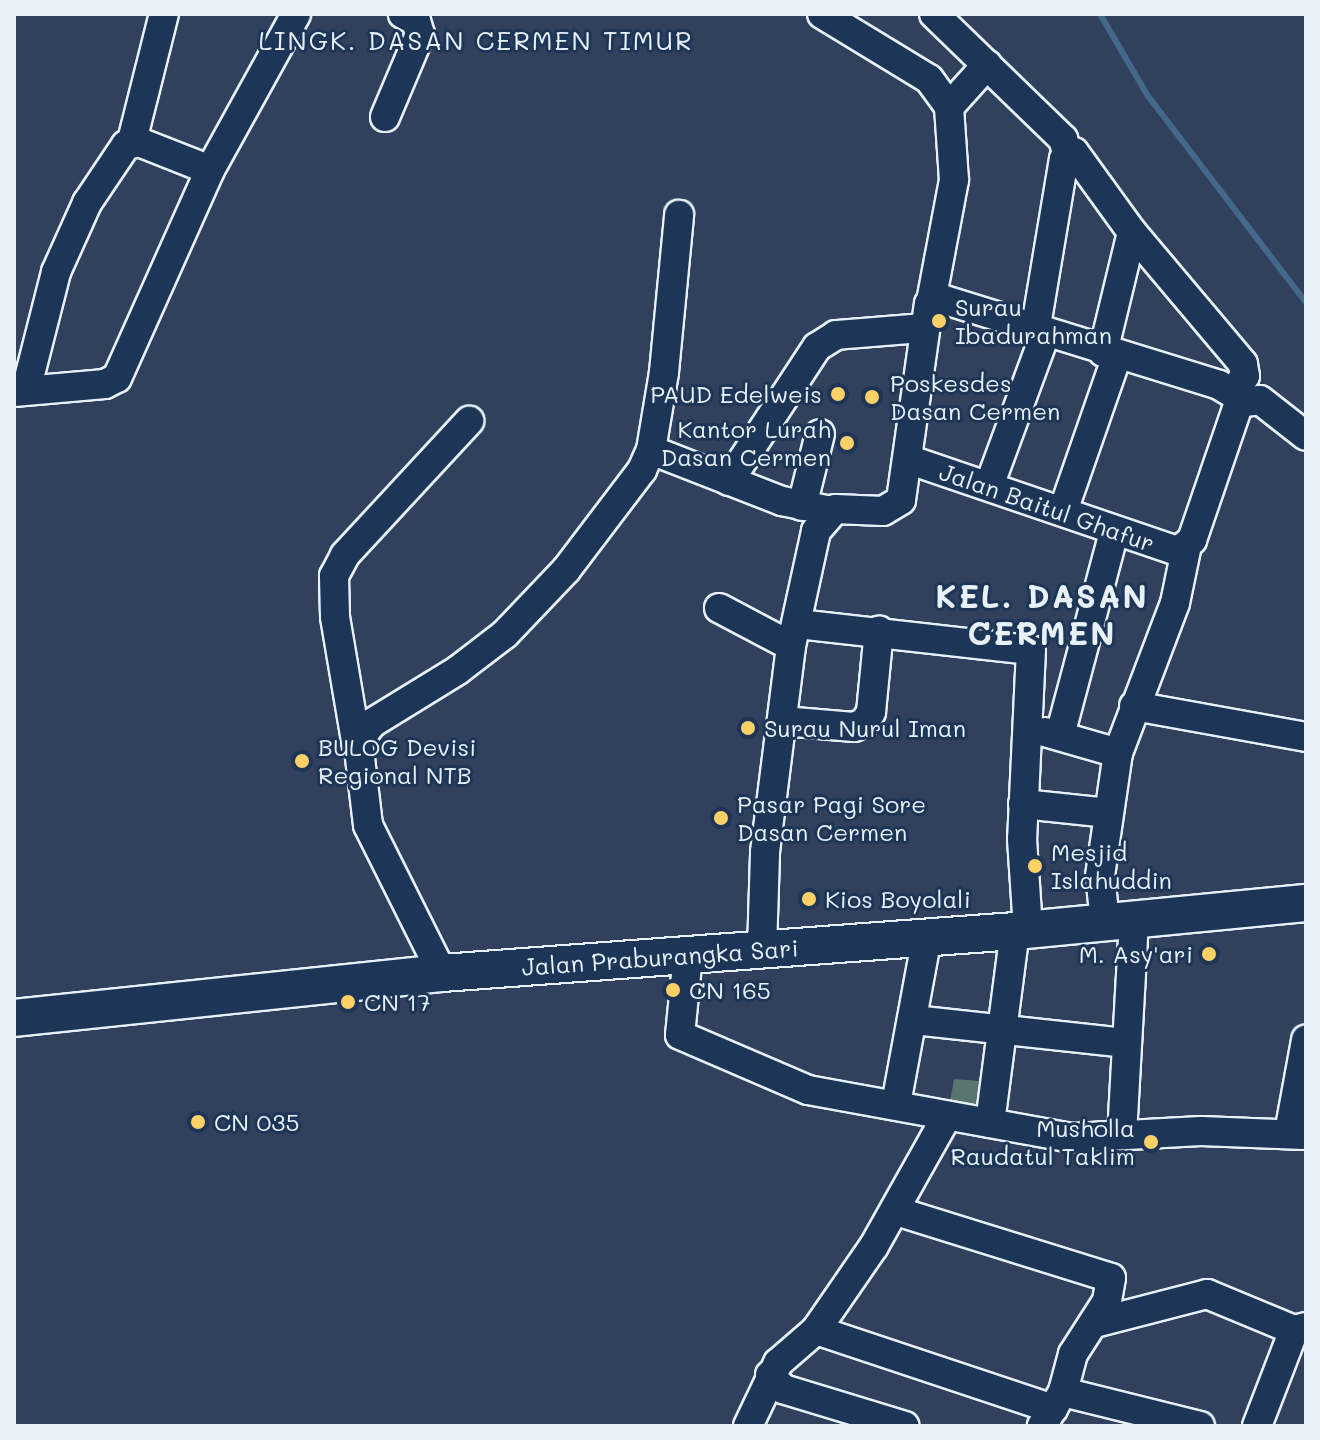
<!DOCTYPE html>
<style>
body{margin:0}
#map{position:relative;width:1320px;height:1440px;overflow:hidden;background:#31415d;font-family:Mali,sans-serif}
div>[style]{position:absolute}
.green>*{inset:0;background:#5a7470}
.stream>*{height:6px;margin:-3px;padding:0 3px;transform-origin:3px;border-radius:3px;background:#43688a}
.roads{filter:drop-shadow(2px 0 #e8f1f8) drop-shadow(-2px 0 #e8f1f8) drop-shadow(0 2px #e8f1f8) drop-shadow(0 -2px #e8f1f8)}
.minor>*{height:28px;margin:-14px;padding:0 14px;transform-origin:14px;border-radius:14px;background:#1d3557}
.major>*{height:36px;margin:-18px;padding:0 18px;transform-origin:18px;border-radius:18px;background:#1d3557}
.dots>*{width:22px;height:22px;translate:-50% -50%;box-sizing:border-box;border:4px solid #1d3557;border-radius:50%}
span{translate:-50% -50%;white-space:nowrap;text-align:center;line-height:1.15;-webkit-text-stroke:6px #1d3557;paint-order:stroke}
.poi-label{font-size:24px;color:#e8f1f8}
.left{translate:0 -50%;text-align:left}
.right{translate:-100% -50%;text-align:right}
.street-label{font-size:24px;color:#e8f1f8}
.neighbourhood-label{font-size:26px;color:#e8f1f8;letter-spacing:2px}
.district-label{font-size:32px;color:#e8f1f8;font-weight:700;letter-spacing:2px}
.frame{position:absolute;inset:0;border:16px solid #e8f1f8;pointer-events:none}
</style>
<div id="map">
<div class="green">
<i style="clip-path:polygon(954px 1079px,992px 1082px,988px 1120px,948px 1113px)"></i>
</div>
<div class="stream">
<i style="left:1100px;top:14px;width:95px;rotate:59.7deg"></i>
<i style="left:1148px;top:96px;width:260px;rotate:52.6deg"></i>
</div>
<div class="roads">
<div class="minor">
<i style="left:822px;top:14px;width:125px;rotate:31.3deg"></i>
<i style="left:929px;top:79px;width:34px;rotate:54deg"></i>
<i style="left:949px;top:107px;width:73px;rotate:86.1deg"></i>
<i style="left:954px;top:180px;width:124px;rotate:100.7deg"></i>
<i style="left:934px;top:14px;width:180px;rotate:44.1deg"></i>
<i style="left:1063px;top:139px;width:15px;rotate:74deg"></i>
<i style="left:949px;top:107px;width:57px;rotate:-47.9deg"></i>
<i style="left:385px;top:117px;width:90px;rotate:-67.1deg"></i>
<i style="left:420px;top:34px;width:14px;rotate:-107deg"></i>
<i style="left:416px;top:21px;width:15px;rotate:-152deg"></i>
<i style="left:132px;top:141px;width:131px;rotate:-75.9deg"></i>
<i style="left:1035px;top:332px;width:175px;rotate:-80.5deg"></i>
<i style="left:1064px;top:159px;width:12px;rotate:-35deg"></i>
<i style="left:1074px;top:152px;width:99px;rotate:54.1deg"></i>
<i style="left:1132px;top:232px;width:172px;rotate:49.9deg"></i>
<i style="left:1243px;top:364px;width:12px;rotate:81deg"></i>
<i style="left:1245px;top:376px;width:20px;rotate:127deg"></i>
<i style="left:1103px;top:352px;width:123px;rotate:-76.4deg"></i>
<i style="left:26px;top:390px;width:122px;rotate:-75.7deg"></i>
<i style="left:56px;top:272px;width:76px;rotate:-65.8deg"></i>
<i style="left:87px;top:203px;width:70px;rotate:-56.1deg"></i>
<i style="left:126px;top:145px;width:13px;rotate:-13deg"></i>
<i style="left:139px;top:142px;width:76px;rotate:21.5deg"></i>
<i style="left:14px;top:392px;width:91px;rotate:-5deg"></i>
<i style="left:105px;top:384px;width:13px;rotate:-27deg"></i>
<i style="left:117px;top:378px;width:228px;rotate:-65.9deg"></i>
<i style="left:210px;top:170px;width:178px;rotate:-61.1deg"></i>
<i style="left:651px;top:450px;width:141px;rotate:21.3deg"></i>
<i style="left:782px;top:501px;width:50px;rotate:11.5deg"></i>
<i style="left:910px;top:460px;width:283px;rotate:18.8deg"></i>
<i style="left:1178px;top:551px;width:18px;rotate:-38deg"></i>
<i style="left:1192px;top:540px;width:145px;rotate:-71.1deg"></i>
<i style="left:1239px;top:403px;width:21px;rotate:-8deg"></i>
<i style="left:1260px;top:400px;width:58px;rotate:38deg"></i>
<i style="left:729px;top:481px;width:160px;rotate:-56.7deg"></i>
<i style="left:817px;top:347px;width:22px;rotate:-32deg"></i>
<i style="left:836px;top:335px;width:87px;rotate:-4.6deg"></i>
<i style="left:989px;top:486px;width:161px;rotate:-69.7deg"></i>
<i style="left:802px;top:506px;width:74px;rotate:-76deg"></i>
<i style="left:1063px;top:511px;width:164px;rotate:-70.8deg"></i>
<i style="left:719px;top:608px;width:81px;rotate:27.8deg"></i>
<i style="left:798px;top:624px;width:234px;rotate:6.4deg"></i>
<i style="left:1031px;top:650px;width:189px;rotate:92.7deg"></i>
<i style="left:1022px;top:839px;width:91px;rotate:86.2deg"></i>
<i style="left:1134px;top:706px;width:175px;rotate:10.2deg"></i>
<i style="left:783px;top:721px;width:71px;rotate:4.8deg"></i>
<i style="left:854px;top:727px;width:12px;rotate:-24deg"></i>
<i style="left:865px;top:722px;width:12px;rotate:-59deg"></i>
<i style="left:871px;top:712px;width:82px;rotate:-84.4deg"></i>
<i style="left:1045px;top:732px;width:76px;rotate:16deg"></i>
<i style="left:1060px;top:735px;width:210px;rotate:-75.1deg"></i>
<i style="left:357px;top:747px;width:132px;rotate:-99.6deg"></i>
<i style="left:335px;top:617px;width:41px;rotate:-91.4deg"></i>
<i style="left:334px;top:576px;width:24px;rotate:-62deg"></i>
<i style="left:345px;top:555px;width:183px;rotate:-47.2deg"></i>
<i style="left:1023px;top:804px;width:86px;rotate:6deg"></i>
<i style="left:1105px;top:921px;width:45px;rotate:-96.3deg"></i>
<i style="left:1100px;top:876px;width:124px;rotate:-81.7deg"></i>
<i style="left:1118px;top:753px;width:160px;rotate:-69.2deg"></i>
<i style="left:1175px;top:603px;width:54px;rotate:-78.3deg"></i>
<i style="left:762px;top:950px;width:98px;rotate:-88.2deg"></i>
<i style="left:765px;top:852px;width:208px;rotate:-82.8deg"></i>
<i style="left:791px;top:646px;width:118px;rotate:-77.7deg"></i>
<i style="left:816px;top:531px;width:29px;rotate:-49deg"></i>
<i style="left:835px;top:509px;width:48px;rotate:2.4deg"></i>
<i style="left:883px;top:511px;width:21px;rotate:-31deg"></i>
<i style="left:901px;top:500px;width:198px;rotate:-81.9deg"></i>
<i style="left:929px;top:304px;width:16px;rotate:-14deg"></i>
<i style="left:945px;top:300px;width:287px;rotate:17.2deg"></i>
<i style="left:1219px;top:385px;width:29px;rotate:31deg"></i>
<i style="left:688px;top:955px;width:80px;rotate:95.7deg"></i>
<i style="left:680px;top:1035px;width:139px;rotate:23.3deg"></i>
<i style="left:808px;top:1090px;width:268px;rotate:10.3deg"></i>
<i style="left:1072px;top:1138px;width:129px;rotate:-3.1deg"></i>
<i style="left:1201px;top:1131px;width:105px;rotate:2.2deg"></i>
<i style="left:442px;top:973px;width:165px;rotate:-116.6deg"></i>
<i style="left:368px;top:825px;width:85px;rotate:-96.8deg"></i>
<i style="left:358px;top:741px;width:23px;rotate:-52deg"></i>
<i style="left:372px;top:723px;width:101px;rotate:-31.6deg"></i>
<i style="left:458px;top:670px;width:59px;rotate:-37.5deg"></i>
<i style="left:505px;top:634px;width:88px;rotate:-46.4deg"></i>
<i style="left:566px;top:570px;width:126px;rotate:-52.8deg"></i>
<i style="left:642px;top:470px;width:22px;rotate:-66deg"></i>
<i style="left:651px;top:450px;width:79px;rotate:-80.5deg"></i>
<i style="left:664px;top:372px;width:158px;rotate:-84.5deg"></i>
<i style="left:914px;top:1020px;width:214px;rotate:6.2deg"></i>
<i style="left:896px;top:1104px;width:170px;rotate:-79.5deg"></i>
<i style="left:990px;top:1123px;width:194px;rotate:-82.6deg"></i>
<i style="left:1289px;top:1133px;width:95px;rotate:-79.6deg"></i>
<i style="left:1122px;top:1135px;width:216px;rotate:-86.8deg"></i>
<i style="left:896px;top:1211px;width:225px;rotate:17.3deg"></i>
<i style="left:1111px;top:1278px;width:23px;rotate:100deg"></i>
<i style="left:1107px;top:1301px;width:63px;rotate:122.7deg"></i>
<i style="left:1073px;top:1354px;width:39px;rotate:105deg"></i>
<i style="left:1063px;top:1392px;width:40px;rotate:122deg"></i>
<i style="left:1095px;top:1323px;width:116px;rotate:-14.5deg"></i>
<i style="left:1207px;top:1294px;width:94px;rotate:22.5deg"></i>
<i style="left:816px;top:1330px;width:250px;rotate:18.4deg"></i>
<i style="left:770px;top:1375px;width:19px;rotate:47deg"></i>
<i style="left:783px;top:1389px;width:127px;rotate:16.9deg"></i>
<i style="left:1063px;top:1392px;width:141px;rotate:13.9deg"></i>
<i style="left:748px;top:1426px;width:70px;rotate:-64.5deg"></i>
<i style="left:778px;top:1363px;width:50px;rotate:-41deg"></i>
<i style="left:816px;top:1330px;width:102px;rotate:-55.4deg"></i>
<i style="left:874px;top:1246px;width:149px;rotate:-60.7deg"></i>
<i style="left:1257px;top:1426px;width:103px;rotate:-68.9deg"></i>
<i style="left:1294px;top:1330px;width:12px;rotate:-14deg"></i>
</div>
<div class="major">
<i style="left:14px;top:1018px;width:430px;rotate:-6deg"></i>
<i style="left:442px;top:973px;width:575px;rotate:-4.19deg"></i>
<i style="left:1015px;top:931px;width:292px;rotate:-5.5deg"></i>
</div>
</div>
<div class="dots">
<i style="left:939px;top:321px;background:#ffd166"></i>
<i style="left:838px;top:394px;background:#ffd166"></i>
<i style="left:872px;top:397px;background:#ffd166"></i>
<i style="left:847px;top:443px;background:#ffd166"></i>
<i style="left:748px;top:728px;background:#ffd166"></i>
<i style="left:302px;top:761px;background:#ffd166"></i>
<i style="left:721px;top:818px;background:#ffd166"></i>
<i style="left:1035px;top:866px;background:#ffd166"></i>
<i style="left:809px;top:899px;background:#ffd166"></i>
<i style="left:1209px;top:954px;background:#ffd166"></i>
<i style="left:673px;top:990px;background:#ffd166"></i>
<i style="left:348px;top:1002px;background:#ffd166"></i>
<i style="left:198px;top:1122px;background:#ffd166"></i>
<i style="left:1151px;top:1142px;background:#ffd166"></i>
</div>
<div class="poi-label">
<span class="left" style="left:955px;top:321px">Surau<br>Ibadurahman</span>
<span class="left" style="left:890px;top:397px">Poskesdes<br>Dasan Cermen</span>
<span class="right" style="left:822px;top:394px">PAUD Edelweis</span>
<span class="right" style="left:831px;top:443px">Kantor Lurah<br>Dasan Cermen</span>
<span class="left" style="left:764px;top:728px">Surau Nurul Iman</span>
<span class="left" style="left:318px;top:761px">BULOG Devisi<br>Regional NTB</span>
<span class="left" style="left:737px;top:818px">Pasar Pagi Sore<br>Dasan Cermen</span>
<span class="left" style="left:1051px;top:866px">Mesjid<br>Islahuddin</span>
<span class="left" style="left:825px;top:899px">Kios Boyolali</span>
<span class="right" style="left:1193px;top:954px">M. Asy'ari</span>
<span class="left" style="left:689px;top:990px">CN 165</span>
<span class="left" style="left:364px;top:1002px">CN 17</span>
<span class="left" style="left:214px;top:1122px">CN 035</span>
<span class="right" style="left:1135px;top:1142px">Musholla<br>Raudatul Taklim</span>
</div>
<div class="street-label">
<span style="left:1047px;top:507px;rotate:19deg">Jalan Baitul Ghafur</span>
<span style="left:660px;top:957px;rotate:-4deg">Jalan Praburangka Sari</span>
</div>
<div class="neighbourhood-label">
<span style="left:476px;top:41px">LINGK. DASAN CERMEN TIMUR</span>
</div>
<div class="district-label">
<span style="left:1042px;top:614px">KEL. DASAN<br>CERMEN</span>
</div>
<div class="frame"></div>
</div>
